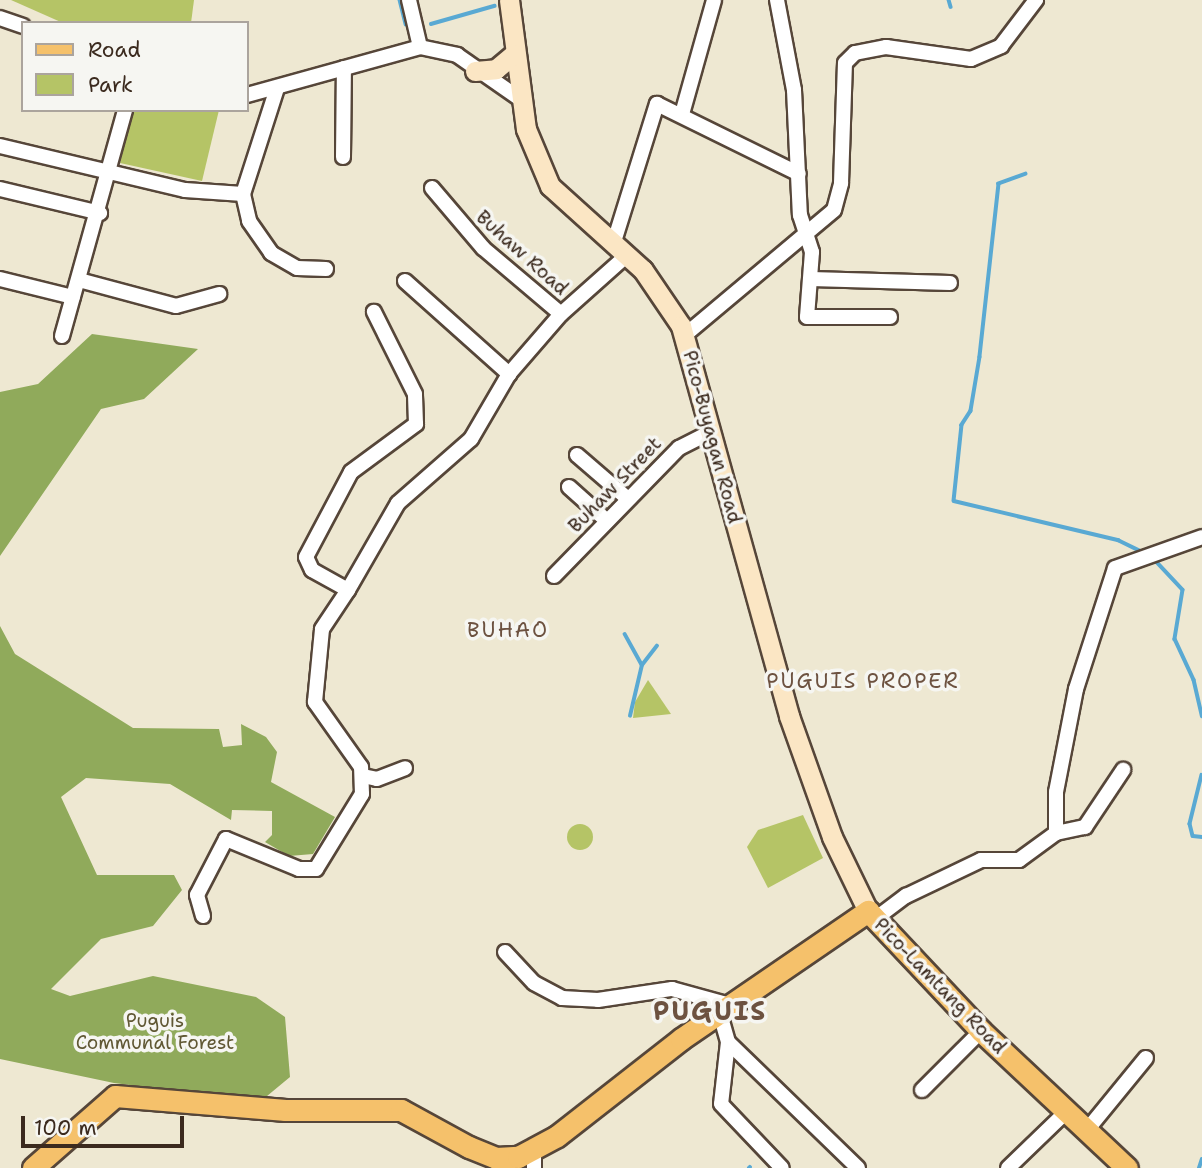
<!DOCTYPE html>
<style>
body{margin:0}
#map{position:relative;width:1202px;height:1168px;overflow:hidden;background:#eee8d2;font-family:"Shantell Sans",sans-serif}
div>[style]{position:absolute}
.green>*{inset:0;background:#b5c466}
.round{border-radius:50%}
.forest>*{inset:0;background:#90aa5b}
.stream>*{height:3.5px;margin:-1.75px;padding:0 1.75px;transform-origin:1.75px;border-radius:1.75px;background:#59a9d3}
.roads{filter:drop-shadow(2px 0 #564639) drop-shadow(-2px 0 #564639) drop-shadow(0 2px #564639) drop-shadow(0 -2px #564639)}
.minor>*{height:14px;margin:-7px;padding:0 7px;transform-origin:7px;border-radius:7px;background:#fff}
.secondary>*{height:19px;margin:-9.5px;padding:0 9.5px;transform-origin:9.5px;border-radius:9.5px;background:#fbe6c4}
.primary>*{height:21px;margin:-10.5px;padding:0 10.5px;transform-origin:10.5px;border-radius:10.5px;background:#f5c16b}
span{translate:-50% -50%;white-space:nowrap;text-align:center;line-height:1.15;-webkit-text-stroke:7px #f6f6f2;paint-order:stroke}
.street-label{font-size:19px;color:#3b2a1e}
.park-label{font-size:19px;color:#605834}
.neighbourhood-label{font-size:21px;color:#6d5240;letter-spacing:2px}
.district-label{font-size:26px;color:#6d5240;font-weight:700;letter-spacing:2px}
.legend{position:absolute;left:21px;top:21px;width:228px;height:91px;box-sizing:border-box;background:#f6f6f2;border:2px solid #aba49d;margin:0;padding:9px 12px;list-style:none;font-size:21px;color:#3b2a1e}
.legend li{display:flex;align-items:center;gap:14px;height:35px}
.legend b{width:35px;border:2px solid #aba49d}
.scale{position:absolute;left:21px;top:1116px;width:163px;height:32px;box-sizing:border-box;border:4px solid #3b2a1e;border-top:0;padding-left:9px;font-size:21px;line-height:24px;white-space:nowrap;color:#3b2a1e;-webkit-text-stroke:5px #f6f6f2;paint-order:stroke}
</style>
<div id="map">
<div class="green">
<i style="clip-path:polygon(11px 0,194px 0,191px 23px,63px 23px)"></i>
<i style="clip-path:polygon(132px 110px,219px 110px,202px 181px,120px 163px)"></i>
<i style="clip-path:polygon(648px 680px,671px 714px,633px 718px,635px 702px)"></i>
<i style="clip-path:polygon(803px 815px,823px 858px,768px 888px,747px 847px,758px 830px)"></i>
<i class="round" style="left:567px;top:824px;width:26px;height:26px"></i>
</div>
<div class="forest">
<i style="clip-path:polygon(92px 334px,198px 349px,144px 399px,101px 409px,0 556px,0 392px,38px 384px)"></i>
<i style="clip-path:polygon(0 626px,15px 654px,133px 728px,219px 729px,223px 747px,242px 745px,241px 724px,266px 737px,277px 752px,271px 782px,335px 817px,313px 854px,289px 856px,265px 842px,272px 835px,272px 811px,232px 810px,231px 820px,170px 784px,86px 778px,61px 797px,97px 875px,174px 875px,182px 890px,153px 926px,101px 939px,51px 989px,70px 996px,153px 976px,256px 997px,285px 1017px,290px 1077px,261px 1101px,114px 1083px,0 1059px)"></i>
</div>
<div class="stream">
<i style="left:400px;top:0;width:25px;rotate:76deg"></i>
<i style="left:949px;top:0;width:7px;rotate:74deg"></i>
<i style="left:431px;top:24px;width:66px;rotate:-15.9deg"></i>
<i style="left:1026px;top:174px;width:29px;rotate:160deg"></i>
<i style="left:999px;top:184px;width:174px;rotate:96.3deg"></i>
<i style="left:980px;top:357px;width:55px;rotate:99.5deg"></i>
<i style="left:971px;top:411px;width:17px;rotate:123deg"></i>
<i style="left:962px;top:425px;width:76px;rotate:96deg"></i>
<i style="left:954px;top:501px;width:169px;rotate:13.4deg"></i>
<i style="left:1118px;top:540px;width:30px;rotate:26deg"></i>
<i style="left:1154px;top:559px;width:42px;rotate:46.9deg"></i>
<i style="left:1183px;top:590px;width:50px;rotate:99.3deg"></i>
<i style="left:1175px;top:639px;width:45px;rotate:65.1deg"></i>
<i style="left:1194px;top:680px;width:37px;rotate:77deg"></i>
<i style="left:625px;top:634px;width:35px;rotate:61deg"></i>
<i style="left:630px;top:716px;width:52px;rotate:-76.8deg"></i>
<i style="left:642px;top:665px;width:24px;rotate:-52deg"></i>
<i style="left:1202px;top:775px;width:50px;rotate:103.8deg"></i>
<i style="left:1190px;top:824px;width:12px;rotate:76deg"></i>
<i style="left:1193px;top:836px;width:9px;rotate:6deg"></i>
<i style="left:749px;top:1168px;width:1px;rotate:-45deg"></i>
<i style="left:1199px;top:1168px;width:9px;rotate:-72deg"></i>
</div>
<div class="roads">
<div class="minor">
<i style="left:409px;top:0;width:48px;rotate:76.8deg"></i>
<i style="left:777px;top:0;width:92px;rotate:79.3deg"></i>
<i style="left:794px;top:90px;width:125px;rotate:87.3deg"></i>
<i style="left:800px;top:215px;width:39px;rotate:72deg"></i>
<i style="left:812px;top:252px;width:65px;rotate:94.4deg"></i>
<i style="left:807px;top:317px;width:83px"></i>
<i style="left:0;top:18px;width:24px;rotate:19deg"></i>
<i style="left:247px;top:95px;width:180px;rotate:-15.5deg"></i>
<i style="left:420px;top:47px;width:38px;rotate:12deg"></i>
<i style="left:457px;top:55px;width:77px;rotate:34.9deg"></i>
<i style="left:682px;top:114px;width:118px;rotate:-74.3deg"></i>
<i style="left:0;top:146px;width:190px;rotate:13.4deg"></i>
<i style="left:185px;top:190px;width:58px;rotate:3.9deg"></i>
<i style="left:243px;top:194px;width:28px;rotate:77deg"></i>
<i style="left:249px;top:221px;width:39px;rotate:55deg"></i>
<i style="left:271px;top:253px;width:30px;rotate:30deg"></i>
<i style="left:297px;top:268px;width:29px;rotate:2deg"></i>
<i style="left:343px;top:157px;width:89px;rotate:-89.4deg"></i>
<i style="left:432px;top:188px;width:79px;rotate:49.6deg"></i>
<i style="left:483px;top:248px;width:102px;rotate:40.2deg"></i>
<i style="left:0;top:189px;width:103px;rotate:13.5deg"></i>
<i style="left:243px;top:194px;width:111px;rotate:-72.2deg"></i>
<i style="left:613px;top:245px;width:148px;rotate:-72.7deg"></i>
<i style="left:657px;top:104px;width:158px;rotate:26.2deg"></i>
<i style="left:0;top:279px;width:75px;rotate:13.9deg"></i>
<i style="left:811px;top:279px;width:139px;rotate:1.6deg"></i>
<i style="left:79px;top:280px;width:100px;rotate:15deg"></i>
<i style="left:176px;top:306px;width:45px;rotate:-15.6deg"></i>
<i style="left:405px;top:281px;width:140px;rotate:41.8deg"></i>
<i style="left:685px;top:335px;width:194px;rotate:-40deg"></i>
<i style="left:834px;top:210px;width:28px;rotate:-75deg"></i>
<i style="left:841px;top:183px;width:120px;rotate:-88.1deg"></i>
<i style="left:845px;top:63px;width:14px;rotate:-45deg"></i>
<i style="left:855px;top:53px;width:32px;rotate:-11deg"></i>
<i style="left:886px;top:47px;width:86px;rotate:8deg"></i>
<i style="left:971px;top:59px;width:33px;rotate:-23deg"></i>
<i style="left:1001px;top:46px;width:58px;rotate:-52.7deg"></i>
<i style="left:62px;top:336px;width:235px;rotate:-74.4deg"></i>
<i style="left:577px;top:455px;width:67px;rotate:40.8deg"></i>
<i style="left:569px;top:487px;width:51px;rotate:41.8deg"></i>
<i style="left:554px;top:576px;width:179px;rotate:-45.7deg"></i>
<i style="left:679px;top:448px;width:36px;rotate:-27deg"></i>
<i style="left:348px;top:590px;width:100px;rotate:-60.1deg"></i>
<i style="left:398px;top:503px;width:97px;rotate:-41.2deg"></i>
<i style="left:471px;top:439px;width:75px;rotate:-59.7deg"></i>
<i style="left:509px;top:374px;width:79px;rotate:-49.1deg"></i>
<i style="left:561px;top:314px;width:87px;rotate:-41.7deg"></i>
<i style="left:363px;top:776px;width:14px;rotate:12deg"></i>
<i style="left:377px;top:779px;width:30px;rotate:-21deg"></i>
<i style="left:1056px;top:833px;width:41px;rotate:-90deg"></i>
<i style="left:1056px;top:792px;width:105px;rotate:-79deg"></i>
<i style="left:1076px;top:689px;width:127px;rotate:-72.1deg"></i>
<i style="left:1115px;top:568px;width:92px;rotate:-19.6deg"></i>
<i style="left:203px;top:916px;width:22px;rotate:-106deg"></i>
<i style="left:197px;top:895px;width:63px;rotate:-62.6deg"></i>
<i style="left:226px;top:839px;width:79px;rotate:22.3deg"></i>
<i style="left:299px;top:869px;width:17px"></i>
<i style="left:316px;top:869px;width:88px;rotate:-58.5deg"></i>
<i style="left:362px;top:794px;width:27px;rotate:-92deg"></i>
<i style="left:361px;top:767px;width:80px;rotate:-125.3deg"></i>
<i style="left:315px;top:702px;width:73px;rotate:-84.5deg"></i>
<i style="left:322px;top:629px;width:47px;rotate:-56.3deg"></i>
<i style="left:348px;top:590px;width:41px;rotate:-150.9deg"></i>
<i style="left:312px;top:570px;width:14px;rotate:-115deg"></i>
<i style="left:306px;top:557px;width:96px;rotate:-62.1deg"></i>
<i style="left:351px;top:472px;width:81px;rotate:-36.4deg"></i>
<i style="left:416px;top:424px;width:30px;rotate:-92deg"></i>
<i style="left:415px;top:394px;width:92px;rotate:-116.6deg"></i>
<i style="left:875px;top:919px;width:39px;rotate:-37deg"></i>
<i style="left:906px;top:896px;width:83px;rotate:-25.6deg"></i>
<i style="left:981px;top:860px;width:38px"></i>
<i style="left:1019px;top:860px;width:46px;rotate:-36.1deg"></i>
<i style="left:1056px;top:833px;width:30px;rotate:-12deg"></i>
<i style="left:1085px;top:827px;width:69px;rotate:-56.3deg"></i>
<i style="left:505px;top:952px;width:42px;rotate:46.9deg"></i>
<i style="left:534px;top:983px;width:32px;rotate:28deg"></i>
<i style="left:562px;top:998px;width:36px;rotate:3deg"></i>
<i style="left:598px;top:1000px;width:75px;rotate:-8.5deg"></i>
<i style="left:672px;top:989px;width:64px;rotate:15.3deg"></i>
<i style="left:720px;top:1014px;width:29px;rotate:74deg"></i>
<i style="left:728px;top:1042px;width:62px;rotate:96.4deg"></i>
<i style="left:721px;top:1104px;width:88px;rotate:46.4deg"></i>
<i style="left:728px;top:1042px;width:181px;rotate:44.1deg"></i>
<i style="left:922px;top:1090px;width:83px;rotate:-45deg"></i>
<i style="left:1087px;top:1130px;width:93px;rotate:-50.7deg"></i>
<i style="left:534px;top:1149px;width:19px;rotate:90deg"></i>
<i style="left:1008px;top:1168px;width:81px;rotate:-44deg"></i>
</div>
<div class="secondary">
<i style="left:509px;top:0;width:130px;rotate:82.5deg"></i>
<i style="left:526px;top:129px;width:62px;rotate:67.2deg"></i>
<i style="left:550px;top:186px;width:125px;rotate:42.1deg"></i>
<i style="left:643px;top:270px;width:68px;rotate:55.8deg"></i>
<i style="left:681px;top:326px;width:405px;rotate:74.5deg"></i>
<i style="left:789px;top:716px;width:128px;rotate:70.4deg"></i>
<i style="left:832px;top:837px;width:82px;rotate:64.1deg"></i>
<i style="left:475px;top:71px;width:21px;rotate:-5deg"></i>
<i style="left:496px;top:69px;width:23px;rotate:-40deg"></i>
</div>
<div class="primary">
<i style="left:33px;top:1168px;width:109px;rotate:-41.3deg"></i>
<i style="left:115px;top:1096px;width:171px;rotate:4.7deg"></i>
<i style="left:285px;top:1110px;width:116px"></i>
<i style="left:401px;top:1110px;width:77px;rotate:28.6deg"></i>
<i style="left:469px;top:1147px;width:29px;rotate:22deg"></i>
<i style="left:496px;top:1158px;width:22px;rotate:-3deg"></i>
<i style="left:518px;top:1157px;width:44px;rotate:-28.3deg"></i>
<i style="left:557px;top:1136px;width:157px;rotate:-38deg"></i>
<i style="left:681px;top:1039px;width:227px;rotate:-34.4deg"></i>
<i style="left:868px;top:911px;width:165px;rotate:46.7deg"></i>
<i style="left:981px;top:1031px;width:200px;rotate:43.2deg"></i>
</div>
</div>
<div class="street-label">
<span style="left:522px;top:253px;rotate:42deg">Buhaw Road</span>
<span style="left:712px;top:437px;rotate:75deg">Pico-Buyagan Road</span>
<span style="left:615px;top:485px;rotate:-46deg">Buhaw Street</span>
<span style="left:940px;top:986px;rotate:46deg">Pico-Lamtang Road</span>
</div>
<div class="park-label">
<span style="left:155px;top:1032px">Puguis<br>Communal Forest</span>
</div>
<div class="neighbourhood-label">
<span style="left:508px;top:630px">BUHAO</span>
<span style="left:863px;top:681px">PUGUIS PROPER</span>
</div>
<div class="district-label">
<span style="left:710px;top:1011px">PUGUIS</span>
</div>
<ul class="legend">
<li><b style="height:9px;background:#f5c16b"></b>Road</li>
<li><b style="height:19px;background:#b5c466"></b>Park</li>
</ul>
<div class="scale">100 m</div>
</div>
